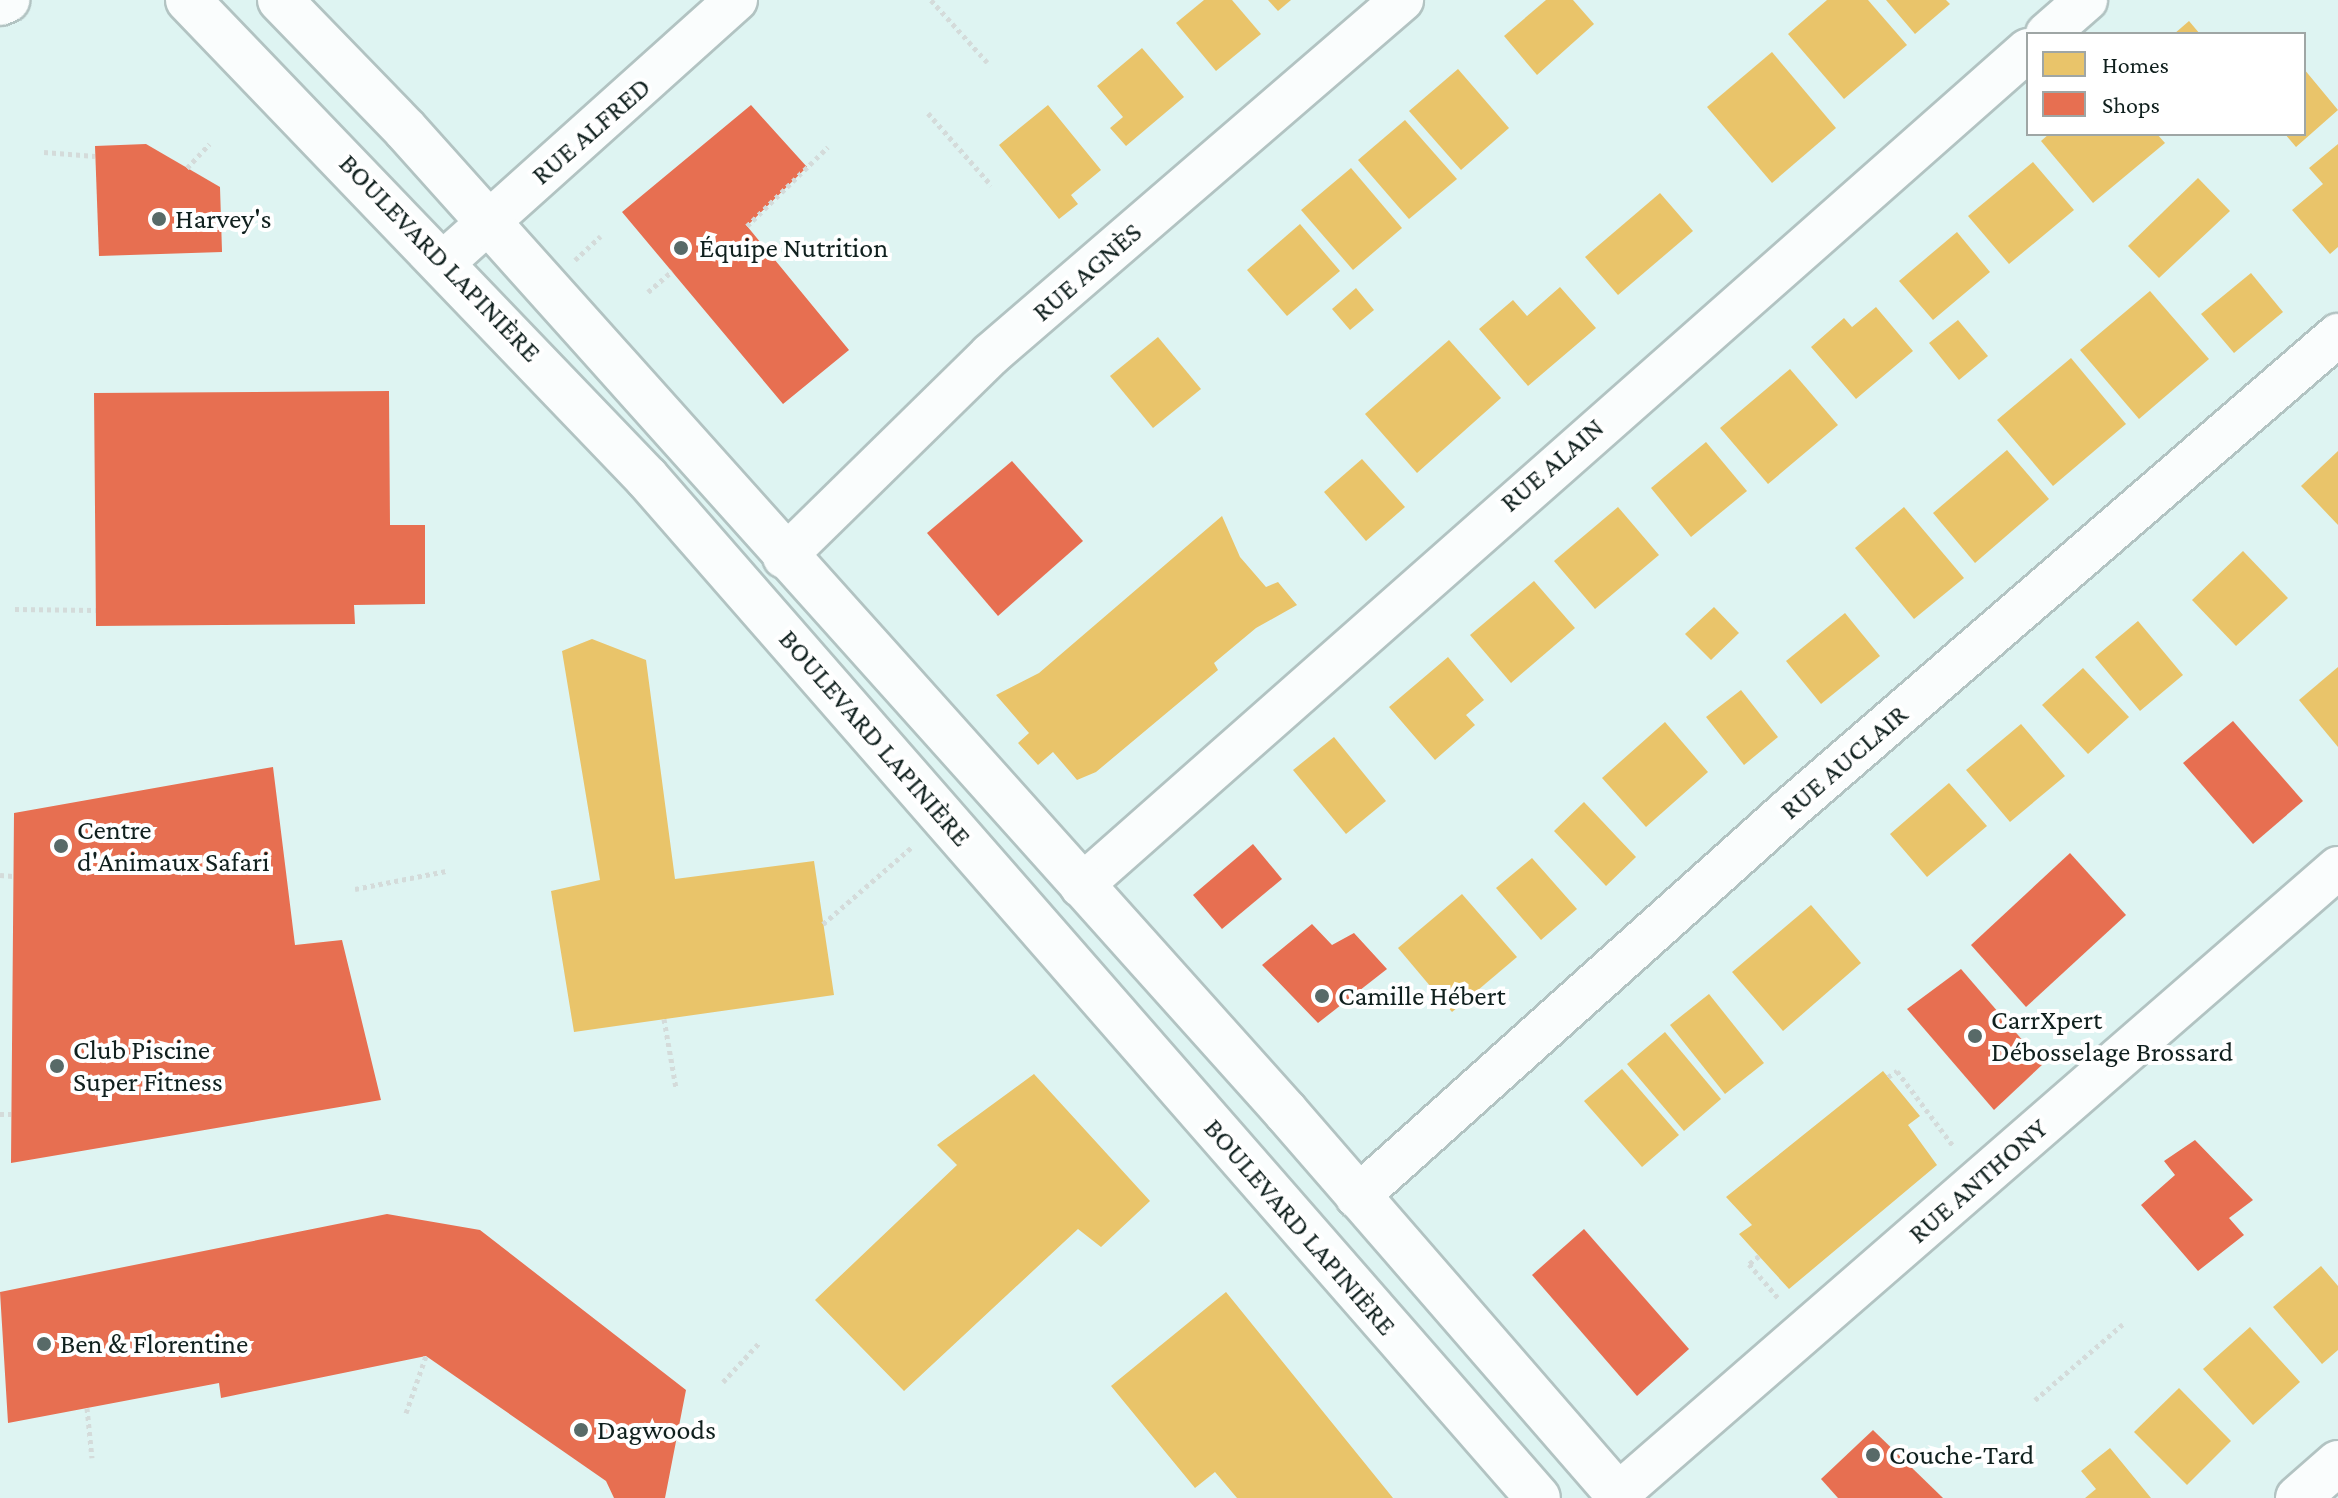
<!DOCTYPE html>
<meta charset="utf-8">
<style>
body{margin:0}
#map{position:relative;width:2338px;height:1498px;overflow:hidden;background:#def4f2;font-family:"Crimson Pro",serif}
div>[style]{position:absolute}
.homes>*{inset:0;background:#e9c46a}
.shops>*{inset:0;background:#e76f51}
.path>*{height:5px;margin-top:-2.5px;transform-origin:0;background:repeating-linear-gradient(90deg,#d4dbda 0 4px,transparent 0 8px)}
.roads{filter:drop-shadow(2px 0 #b2c3c2) drop-shadow(-2px 0 #b2c3c2) drop-shadow(0 2px #b2c3c2) drop-shadow(0 -2px #b2c3c2)}
.street>*{height:42px;margin:-21px;padding:0 21px;transform-origin:21px;border-radius:21px;background:#fafdfd}
.secondary>*{height:44px;margin:-22px;padding:0 22px;transform-origin:22px;border-radius:22px;background:#fafdfd}
.primary>*{height:44px;margin:-22px;padding:0 22px;transform-origin:22px;border-radius:22px;background:#fafdfd}
.dots>*{width:22px;height:22px;translate:-50% -50%;box-sizing:border-box;border:4px solid #fff;border-radius:50%}
span{translate:-50% -50%;white-space:nowrap;text-align:center;line-height:1.15;-webkit-text-stroke:8px #fff;paint-order:stroke}
.street-label{font-size:28px;color:#10201e}
.poi-label{font-size:28px;color:#10201e}
.left{translate:0 -50%;text-align:left}
.legend{position:absolute;left:2026px;top:32px;width:280px;height:104px;box-sizing:border-box;background:#fff;border:2px solid #9fa6a5;margin:0;padding:10px 14px;list-style:none;font-size:24px;color:#10201e}
.legend li{display:flex;align-items:center;gap:16px;height:40px}
.legend b{width:40px;border:2px solid #9fa6a5}
</style>
<div id="map">
<div class="homes">
<i style="clip-path:polygon(1204px 0,1232px 0,1261px 34px,1216px 71px,1176px 23px)"></i>
<i style="clip-path:polygon(1268px 0,1291px 0,1278px 11px)"></i>
<i style="clip-path:polygon(1546px 0,1573px 0,1594px 24px,1537px 75px,1504px 36px)"></i>
<i style="clip-path:polygon(1827px 0,1868px 0,1907px 45px,1844px 99px,1788px 34px)"></i>
<i style="clip-path:polygon(1886px 0,1946px 0,1950px 4px,1915px 34px)"></i>
<i style="clip-path:polygon(2189px 21px,2200px 34px,2174px 34px)"></i>
<i style="clip-path:polygon(1142px 48px,1184px 97px,1126px 146px,1110px 128px,1123px 117px,1097px 86px)"></i>
<i style="clip-path:polygon(1772px 52px,1836px 128px,1772px 183px,1707px 107px)"></i>
<i style="clip-path:polygon(1458px 69px,1509px 128px,1461px 170px,1409px 111px)"></i>
<i style="clip-path:polygon(2304px 69px,2338px 110px,2296px 147px,2285px 134px,2304px 134px)"></i>
<i style="clip-path:polygon(1048px 105px,1101px 170px,1071px 195px,1078px 204px,1059px 219px,999px 145px)"></i>
<i style="clip-path:polygon(1405px 120px,1457px 179px,1409px 219px,1358px 160px)"></i>
<i style="clip-path:polygon(2049px 134px,2157px 134px,2165px 143px,2093px 203px,2041px 141px)"></i>
<i style="clip-path:polygon(2338px 144px,2338px 247px,2330px 254px,2292px 210px,2323px 184px,2309px 168px)"></i>
<i style="clip-path:polygon(2033px 162px,2074px 210px,2009px 264px,1968px 216px)"></i>
<i style="clip-path:polygon(1351px 168px,1402px 228px,1353px 270px,1301px 210px)"></i>
<i style="clip-path:polygon(2198px 178px,2230px 211px,2159px 278px,2128px 246px)"></i>
<i style="clip-path:polygon(1660px 193px,1693px 231px,1618px 295px,1585px 257px)"></i>
<i style="clip-path:polygon(1300px 224px,1340px 271px,1287px 316px,1247px 270px)"></i>
<i style="clip-path:polygon(1957px 232px,1990px 272px,1933px 320px,1899px 281px)"></i>
<i style="clip-path:polygon(2251px 273px,2283px 312px,2234px 353px,2201px 314px)"></i>
<i style="clip-path:polygon(1560px 287px,1596px 328px,1528px 386px,1479px 329px,1513px 300px,1527px 316px)"></i>
<i style="clip-path:polygon(1356px 288px,1374px 310px,1350px 330px,1332px 309px)"></i>
<i style="clip-path:polygon(2150px 291px,2209px 359px,2139px 419px,2080px 350px)"></i>
<i style="clip-path:polygon(1876px 307px,1913px 351px,1856px 399px,1811px 347px,1844px 318px,1852px 327px)"></i>
<i style="clip-path:polygon(1958px 320px,1988px 356px,1959px 380px,1929px 343px)"></i>
<i style="clip-path:polygon(1158px 337px,1201px 389px,1153px 428px,1110px 376px)"></i>
<i style="clip-path:polygon(1449px 340px,1501px 398px,1417px 473px,1365px 414px)"></i>
<i style="clip-path:polygon(2071px 358px,2126px 424px,2053px 486px,1997px 420px)"></i>
<i style="clip-path:polygon(1790px 369px,1838px 425px,1768px 484px,1720px 428px)"></i>
<i style="clip-path:polygon(1706px 442px,1747px 491px,1691px 537px,1651px 488px)"></i>
<i style="clip-path:polygon(2007px 450px,2049px 499px,1975px 563px,1933px 513px)"></i>
<i style="clip-path:polygon(2338px 451px,2338px 525px,2301px 486px)"></i>
<i style="clip-path:polygon(1362px 459px,1405px 507px,1366px 541px,1324px 492px)"></i>
<i style="clip-path:polygon(1618px 507px,1659px 555px,1595px 609px,1554px 561px)"></i>
<i style="clip-path:polygon(1904px 507px,1964px 578px,1914px 619px,1855px 548px)"></i>
<i style="clip-path:polygon(1222px 516px,1240px 557px,1266px 587px,1278px 582px,1297px 605px,1256px 628px,1214px 663px,1218px 670px,1096px 772px,1077px 780px,1053px 752px,1038px 765px,1018px 743px,1029px 733px,996px 695px,1039px 673px)"></i>
<i style="clip-path:polygon(2243px 551px,2288px 598px,2236px 646px,2192px 600px)"></i>
<i style="clip-path:polygon(1534px 581px,1575px 628px,1511px 683px,1470px 635px)"></i>
<i style="clip-path:polygon(1714px 607px,1739px 633px,1711px 660px,1685px 634px)"></i>
<i style="clip-path:polygon(1845px 613px,1880px 656px,1821px 704px,1786px 661px)"></i>
<i style="clip-path:polygon(2138px 621px,2183px 675px,2140px 711px,2095px 657px)"></i>
<i style="clip-path:polygon(592px 639px,646px 660px,675px 879px,814px 861px,834px 995px,574px 1032px,551px 891px,600px 880px,562px 651px)"></i>
<i style="clip-path:polygon(1448px 657px,1484px 700px,1466px 715px,1475px 725px,1435px 760px,1389px 707px)"></i>
<i style="clip-path:polygon(2338px 667px,2338px 747px,2299px 700px)"></i>
<i style="clip-path:polygon(2083px 668px,2129px 717px,2088px 754px,2042px 705px)"></i>
<i style="clip-path:polygon(1741px 690px,1778px 737px,1744px 765px,1706px 717px)"></i>
<i style="clip-path:polygon(1665px 722px,1708px 772px,1646px 827px,1602px 778px)"></i>
<i style="clip-path:polygon(2021px 724px,2065px 776px,2010px 822px,1966px 770px)"></i>
<i style="clip-path:polygon(1334px 737px,1386px 801px,1346px 834px,1293px 770px)"></i>
<i style="clip-path:polygon(1949px 783px,1987px 826px,1927px 877px,1890px 834px)"></i>
<i style="clip-path:polygon(1584px 802px,1636px 857px,1606px 886px,1554px 831px)"></i>
<i style="clip-path:polygon(1532px 858px,1577px 909px,1541px 940px,1496px 888px)"></i>
<i style="clip-path:polygon(1462px 894px,1517px 957px,1452px 1012px,1398px 948px)"></i>
<i style="clip-path:polygon(1811px 905px,1861px 963px,1783px 1031px,1732px 972px)"></i>
<i style="clip-path:polygon(1709px 994px,1764px 1063px,1725px 1094px,1670px 1025px)"></i>
<i style="clip-path:polygon(1665px 1032px,1721px 1099px,1684px 1131px,1627px 1064px)"></i>
<i style="clip-path:polygon(1622px 1069px,1679px 1135px,1642px 1167px,1584px 1101px)"></i>
<i style="clip-path:polygon(1883px 1071px,1920px 1116px,1908px 1125px,1937px 1165px,1789px 1289px,1739px 1234px,1752px 1225px,1726px 1197px)"></i>
<i style="clip-path:polygon(1034px 1074px,1150px 1201px,1101px 1247px,1078px 1229px,904px 1391px,815px 1300px,957px 1165px,937px 1145px)"></i>
<i style="clip-path:polygon(2321px 1266px,2338px 1286px,2338px 1350px,2322px 1364px,2273px 1307px)"></i>
<i style="clip-path:polygon(1226px 1292px,1393px 1498px,1237px 1498px,1215px 1472px,1195px 1488px,1111px 1386px)"></i>
<i style="clip-path:polygon(2250px 1327px,2300px 1382px,2253px 1425px,2203px 1369px)"></i>
<i style="clip-path:polygon(2179px 1388px,2231px 1441px,2187px 1485px,2134px 1432px)"></i>
<i style="clip-path:polygon(2110px 1448px,2151px 1498px,2085px 1498px,2096px 1489px,2081px 1471px)"></i>
</div>
<div class="shops">
<i style="clip-path:polygon(751px 105px,807px 167px,747px 226px,849px 350px,783px 404px,622px 212px)"></i>
<i style="clip-path:polygon(146px 144px,220px 187px,222px 252px,99px 256px,95px 146px)"></i>
<i style="clip-path:polygon(389px 391px,390px 525px,425px 525px,425px 604px,354px 605px,355px 624px,96px 626px,94px 393px)"></i>
<i style="clip-path:polygon(1012px 461px,1083px 541px,998px 616px,927px 533px)"></i>
<i style="clip-path:polygon(2233px 721px,2303px 801px,2253px 844px,2183px 763px)"></i>
<i style="clip-path:polygon(273px 767px,295px 945px,342px 940px,381px 1100px,11px 1163px,14px 813px)"></i>
<i style="clip-path:polygon(1253px 844px,1282px 879px,1222px 929px,1193px 895px)"></i>
<i style="clip-path:polygon(2070px 853px,2126px 915px,2026px 1007px,1971px 945px)"></i>
<i style="clip-path:polygon(1312px 924px,1332px 945px,1354px 933px,1387px 969px,1318px 1023px,1262px 965px)"></i>
<i style="clip-path:polygon(1961px 969px,2043px 1064px,1994px 1110px,1907px 1009px)"></i>
<i style="clip-path:polygon(2195px 1140px,2253px 1200px,2229px 1218px,2244px 1235px,2198px 1271px,2141px 1205px,2175px 1175px,2164px 1161px)"></i>
<i style="clip-path:polygon(387px 1214px,480px 1230px,686px 1390px,665px 1498px,614px 1498px,606px 1481px,426px 1356px,221px 1398px,219px 1383px,8px 1423px,0 1292px)"></i>
<i style="clip-path:polygon(1584px 1229px,1689px 1349px,1637px 1396px,1532px 1275px)"></i>
<i style="clip-path:polygon(1873px 1430px,1943px 1498px,1838px 1498px,1821px 1479px)"></i>
</div>
<div class="path">
<i style="left:931px;top:0;width:84px;rotate:47.9deg"></i>
<i style="left:928px;top:113px;width:96px;rotate:48.8deg"></i>
<i style="left:44px;top:152px;width:51px;rotate:4.5deg"></i>
<i style="left:187px;top:168px;width:33px;rotate:-47deg"></i>
<i style="left:747px;top:226px;width:113px;rotate:-44.3deg"></i>
<i style="left:575px;top:260px;width:35px;rotate:-43deg"></i>
<i style="left:648px;top:292px;width:32px;rotate:-41deg"></i>
<i style="left:15px;top:609px;width:81px;rotate:0.7deg"></i>
<i style="left:0;top:875px;width:13px;rotate:4deg"></i>
<i style="left:355px;top:889px;width:93px;rotate:-11.2deg"></i>
<i style="left:823px;top:924px;width:119px;rotate:-40.9deg"></i>
<i style="left:664px;top:1019px;width:70px;rotate:80.1deg"></i>
<i style="left:1888px;top:1077px;width:11px;rotate:-34deg"></i>
<i style="left:1897px;top:1071px;width:95px;rotate:53.1deg"></i>
<i style="left:0;top:1114px;width:11px"></i>
<i style="left:1759px;top:1256px;width:13px;rotate:141deg"></i>
<i style="left:1749px;top:1264px;width:46px;rotate:49.4deg"></i>
<i style="left:723px;top:1382px;width:53px;rotate:-47.3deg"></i>
<i style="left:2035px;top:1400px;width:116px;rotate:-40.8deg"></i>
<i style="left:87px;top:1408px;width:50px;rotate:84.3deg"></i>
<i style="left:406px;top:1413px;width:60px;rotate:-70.7deg"></i>
</div>
<div class="roads">
<div class="street">
<i style="left:2047px;top:34px;width:52px;rotate:-41.1deg"></i>
<i style="left:445px;top:261px;width:391px;rotate:-41.9deg"></i>
<i style="left:784px;top:557px;width:289px;rotate:-44.4deg"></i>
<i style="left:990px;top:355px;width:544px;rotate:-40.75deg"></i>
<i style="left:1081px;top:886px;width:1263px;rotate:-41.44deg"></i>
<i style="left:1357px;top:1197px;width:584px;rotate:-41.88deg"></i>
<i style="left:1792px;top:807px;width:722px;rotate:-40.84deg"></i>
<i style="left:1618px;top:1494px;width:954px;rotate:-41.01deg"></i>
</div>
<div class="secondary">
<i style="left:188px;top:0;width:663px;rotate:46.16deg"></i>
<i style="left:647px;top:478px;width:1354px;rotate:48.86deg"></i>
<i style="left:280px;top:0;width:180px;rotate:45.9deg"></i>
<i style="left:405px;top:129px;width:1320px;rotate:48.13deg"></i>
<i style="left:1286px;top:1112px;width:511px;rotate:49.05deg"></i>
<i style="left:2298px;top:1498px;width:53px;rotate:-41.2deg"></i>
</div>
<div class="primary">
<i style="left:0;top:3px;width:8px;rotate:-23deg"></i>
</div>
</div>
<div class="dots">
<i style="left:159px;top:219px;background:#586a68"></i>
<i style="left:681px;top:248px;background:#586a68"></i>
<i style="left:61px;top:846px;background:#586a68"></i>
<i style="left:1322px;top:996px;background:#586a68"></i>
<i style="left:1975px;top:1036px;background:#586a68"></i>
<i style="left:57px;top:1066px;background:#586a68"></i>
<i style="left:44px;top:1344px;background:#586a68"></i>
<i style="left:581px;top:1430px;background:#586a68"></i>
<i style="left:1873px;top:1455px;background:#586a68"></i>
</div>
<div class="street-label">
<span style="left:591px;top:131px;rotate:-41deg">RUE ALFRED</span>
<span style="left:440px;top:258px;rotate:46deg">BOULEVARD LAPINIÈRE</span>
<span style="left:1087px;top:272px;rotate:-41deg">RUE AGNÈS</span>
<span style="left:1552px;top:465px;rotate:-41deg">RUE ALAIN</span>
<span style="left:875px;top:738px;rotate:49deg">BOULEVARD LAPINIÈRE</span>
<span style="left:1844px;top:762px;rotate:-41deg">RUE AUCLAIR</span>
<span style="left:1978px;top:1181px;rotate:-41deg">RUE ANTHONY</span>
<span style="left:1300px;top:1227px;rotate:49deg">BOULEVARD LAPINIÈRE</span>
</div>
<div class="poi-label">
<span class="left" style="left:175px;top:219px">Harvey's</span>
<span class="left" style="left:699px;top:248px">Équipe Nutrition</span>
<span class="left" style="left:77px;top:846px">Centre<br>d'Animaux Safari</span>
<span class="left" style="left:1338px;top:996px">Camille Hébert</span>
<span class="left" style="left:1991px;top:1036px">CarrXpert<br>Débosselage Brossard</span>
<span class="left" style="left:73px;top:1066px">Club Piscine<br>Super Fitness</span>
<span class="left" style="left:60px;top:1344px">Ben &amp; Florentine</span>
<span class="left" style="left:597px;top:1430px">Dagwoods</span>
<span class="left" style="left:1889px;top:1455px">Couche-Tard</span>
</div>
<ul class="legend">
<li><b style="height:22px;background:#e9c46a"></b>Homes</li>
<li><b style="height:22px;background:#e76f51"></b>Shops</li>
</ul>
</div>
